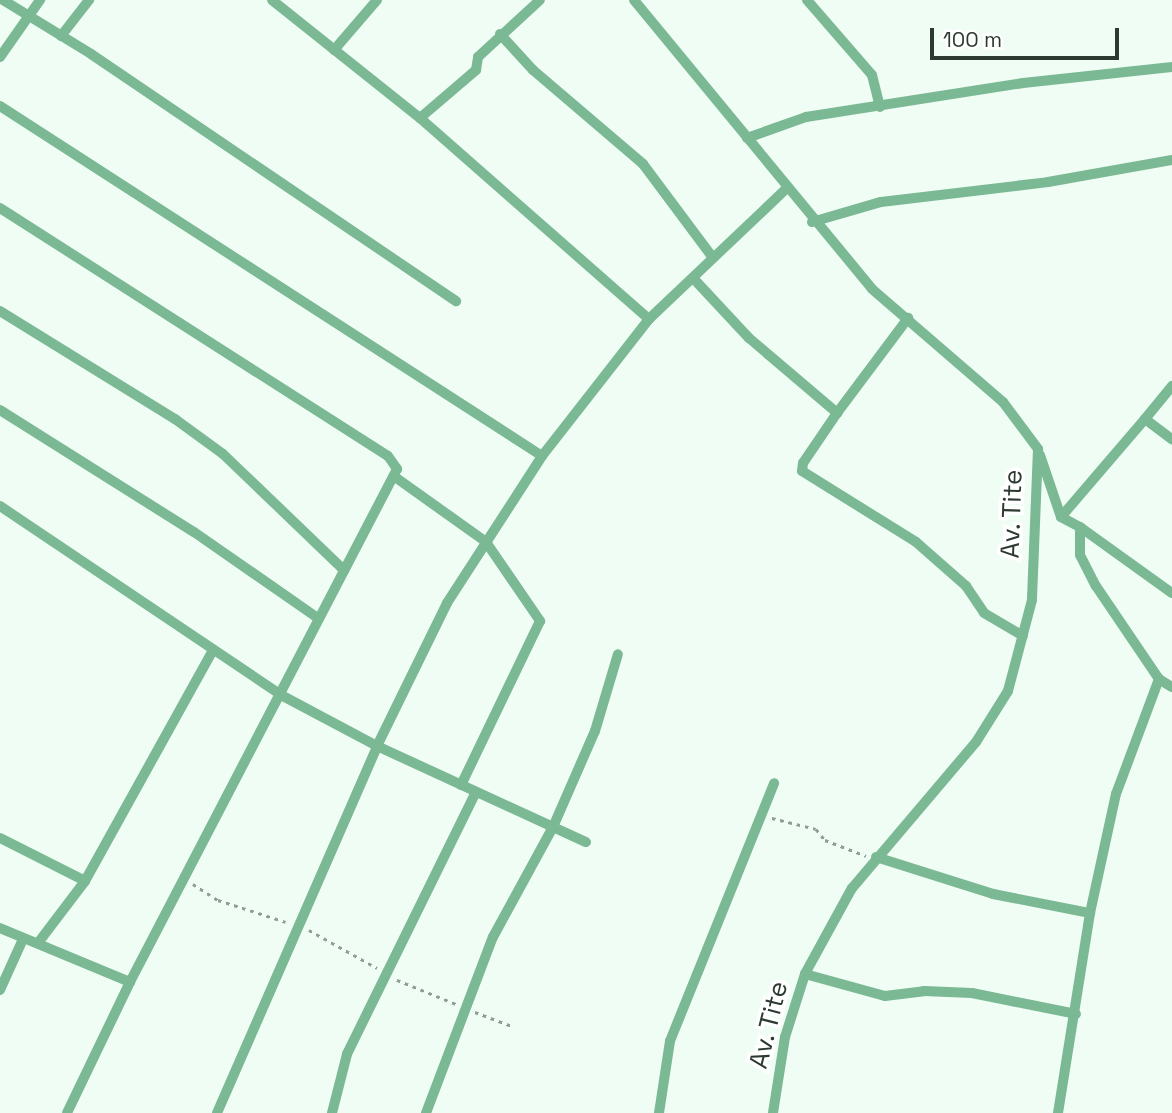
<!DOCTYPE html>
<style>
body{margin:0}
#map{position:relative;width:1172px;height:1113px;overflow:hidden;background:#f0fdf5;font-family:"Space Grotesk",sans-serif}
div>[style]{position:absolute}
.path>*{height:2.5px;margin-top:-1.25px;transform-origin:0;background:repeating-linear-gradient(90deg,#909d95 0 3.5px,transparent 0 8.5px)}
.street>*{height:10px;margin:-5px;padding:0 5px;transform-origin:5px;border-radius:5px;background:#7bb994}
span{translate:-50% -50%;white-space:nowrap;text-align:center;line-height:1.15;-webkit-text-stroke:7px #fff;paint-order:stroke}
.street-label{font-size:26px;color:#2c3931}
.scale{position:absolute;left:930px;top:28px;width:189px;height:32px;box-sizing:border-box;border:4px solid #2c3931;border-top:0;padding-left:9px;font-size:21px;line-height:24px;white-space:nowrap;color:#2c3931;-webkit-text-stroke:5px #fff;paint-order:stroke}
</style>
<div id="map">
<div class="path">
<i style="left:772px;top:818px;width:45px;rotate:14deg"></i>
<i style="left:816px;top:829px;width:14px;rotate:51deg"></i>
<i style="left:825px;top:840px;width:44px;rotate:21.3deg"></i>
<i style="left:193px;top:884px;width:30px;rotate:33deg"></i>
<i style="left:218px;top:900px;width:71px;rotate:17.9deg"></i>
<i style="left:309px;top:930px;width:78px;rotate:29.2deg"></i>
<i style="left:397px;top:980px;width:64px;rotate:22.1deg"></i>
<i style="left:475px;top:1012px;width:39px;rotate:21deg"></i>
</div>
<div class="street">
<i style="left:3px;top:0;width:103px;rotate:31.5deg"></i>
<i style="left:91px;top:54px;width:441px;rotate:34.1deg"></i>
<i style="left:272px;top:0;width:189px;rotate:38.6deg"></i>
<i style="left:420px;top:118px;width:305px;rotate:41.3deg"></i>
<i style="left:634px;top:0;width:374px;rotate:50.5deg"></i>
<i style="left:872px;top:289px;width:173px;rotate:40.8deg"></i>
<i style="left:1003px;top:402px;width:59px;rotate:53.3deg"></i>
<i style="left:1038px;top:449px;width:151px;rotate:92.3deg"></i>
<i style="left:1032px;top:600px;width:94px;rotate:104.8deg"></i>
<i style="left:1008px;top:691px;width:60px;rotate:122.1deg"></i>
<i style="left:976px;top:742px;width:192px;rotate:130.3deg"></i>
<i style="left:852px;top:888px;width:98px;rotate:118.7deg"></i>
<i style="left:805px;top:974px;width:66px;rotate:107.6deg"></i>
<i style="left:785px;top:1037px;width:77px;rotate:99deg"></i>
<i style="left:807px;top:0;width:99px;rotate:49.1deg"></i>
<i style="left:872px;top:75px;width:33px;rotate:76deg"></i>
<i style="left:500px;top:34px;width:49px;rotate:47.5deg"></i>
<i style="left:533px;top:70px;width:145px;rotate:40.5deg"></i>
<i style="left:643px;top:164px;width:117px;rotate:53.3deg"></i>
<i style="left:61px;top:36px;width:46px;rotate:-52.1deg"></i>
<i style="left:334px;top:50px;width:66px;rotate:-49.3deg"></i>
<i style="left:0;top:57px;width:70px;rotate:-54.9deg"></i>
<i style="left:0;top:106px;width:645px;rotate:32.85deg"></i>
<i style="left:420px;top:118px;width:74px;rotate:-40.6deg"></i>
<i style="left:476px;top:70px;width:13px;rotate:-81deg"></i>
<i style="left:478px;top:57px;width:84px;rotate:-42.6deg"></i>
<i style="left:747px;top:138px;width:63px;rotate:-19.6deg"></i>
<i style="left:806px;top:117px;width:220px;rotate:-8.9deg"></i>
<i style="left:1023px;top:83px;width:150px;rotate:-6.1deg"></i>
<i style="left:0;top:208px;width:460px;rotate:32.6deg"></i>
<i style="left:388px;top:456px;width:16px;rotate:55deg"></i>
<i style="left:397px;top:469px;width:578px;rotate:117.5deg"></i>
<i style="left:130px;top:982px;width:145px;rotate:115.7deg"></i>
<i style="left:812px;top:222px;width:72px;rotate:-16.2deg"></i>
<i style="left:881px;top:202px;width:168px;rotate:-6.8deg"></i>
<i style="left:1048px;top:182px;width:126px;rotate:-10.1deg"></i>
<i style="left:693px;top:278px;width:82px;rotate:47deg"></i>
<i style="left:749px;top:338px;width:116px;rotate:40.4deg"></i>
<i style="left:837px;top:413px;width:119px;rotate:-53.2deg"></i>
<i style="left:0;top:311px;width:206px;rotate:31.7deg"></i>
<i style="left:175px;top:419px;width:59px;rotate:36.1deg"></i>
<i style="left:223px;top:454px;width:168px;rotate:43.8deg"></i>
<i style="left:0;top:410px;width:229px;rotate:32.2deg"></i>
<i style="left:194px;top:532px;width:152px;rotate:34.8deg"></i>
<i style="left:837px;top:413px;width:60px;rotate:124.2deg"></i>
<i style="left:803px;top:463px;width:8px;rotate:97deg"></i>
<i style="left:802px;top:471px;width:134px;rotate:31.9deg"></i>
<i style="left:916px;top:542px;width:67px;rotate:41.3deg"></i>
<i style="left:966px;top:586px;width:32px;rotate:56deg"></i>
<i style="left:984px;top:613px;width:45px;rotate:30.5deg"></i>
<i style="left:1145px;top:419px;width:43px;rotate:-50.7deg"></i>
<i style="left:1040px;top:455px;width:65px;rotate:71.3deg"></i>
<i style="left:1061px;top:517px;width:21px;rotate:28deg"></i>
<i style="left:1080px;top:527px;width:28px;rotate:90deg"></i>
<i style="left:1080px;top:555px;width:35px;rotate:63deg"></i>
<i style="left:1096px;top:586px;width:112px;rotate:55.9deg"></i>
<i style="left:1159px;top:679px;width:15px;rotate:32deg"></i>
<i style="left:395px;top:477px;width:112px;rotate:35.5deg"></i>
<i style="left:486px;top:542px;width:96px;rotate:55.6deg"></i>
<i style="left:540px;top:621px;width:182px;rotate:115.7deg"></i>
<i style="left:0;top:506px;width:339px;rotate:33.9deg"></i>
<i style="left:281px;top:695px;width:109px;rotate:28deg"></i>
<i style="left:377px;top:746px;width:230px;rotate:24.7deg"></i>
<i style="left:1061px;top:517px;width:129px;rotate:-49.4deg"></i>
<i style="left:1145px;top:419px;width:34px;rotate:37deg"></i>
<i style="left:1080px;top:527px;width:113px;rotate:35.7deg"></i>
<i style="left:0;top:838px;width:95px;rotate:26.8deg"></i>
<i style="left:876px;top:857px;width:123px;rotate:17.5deg"></i>
<i style="left:993px;top:894px;width:99px;rotate:11.1deg"></i>
<i style="left:0;top:928px;width:141px;rotate:22.6deg"></i>
<i style="left:38px;top:943px;width:78px;rotate:-52.8deg"></i>
<i style="left:85px;top:881px;width:264px;rotate:-61deg"></i>
<i style="left:805px;top:974px;width:83px;rotate:15.4deg"></i>
<i style="left:885px;top:996px;width:39px;rotate:-7deg"></i>
<i style="left:924px;top:991px;width:48px;rotate:2.4deg"></i>
<i style="left:972px;top:993px;width:106px;rotate:11.4deg"></i>
<i style="left:0;top:990px;width:56px;rotate:-65.7deg"></i>
<i style="left:217px;top:1113px;width:400px;rotate:-66.4deg"></i>
<i style="left:377px;top:746px;width:159px;rotate:-63.9deg"></i>
<i style="left:447px;top:603px;width:175px;rotate:-57.1deg"></i>
<i style="left:542px;top:456px;width:174px;rotate:-52deg"></i>
<i style="left:649px;top:319px;width:190px;rotate:-43.5deg"></i>
<i style="left:332px;top:1113px;width:61px;rotate:-75.7deg"></i>
<i style="left:347px;top:1054px;width:292px;rotate:-63.8deg"></i>
<i style="left:426px;top:1113px;width:188px;rotate:-69.2deg"></i>
<i style="left:493px;top:937px;width:125px;rotate:-61.4deg"></i>
<i style="left:553px;top:827px;width:105px;rotate:-66.4deg"></i>
<i style="left:595px;top:731px;width:80px;rotate:-73.4deg"></i>
<i style="left:659px;top:1113px;width:73px;rotate:-81.3deg"></i>
<i style="left:670px;top:1041px;width:278px;rotate:-68deg"></i>
<i style="left:1058px;top:1113px;width:203px;rotate:-80.9deg"></i>
<i style="left:1090px;top:913px;width:122px;rotate:-77.7deg"></i>
<i style="left:1116px;top:794px;width:123px;rotate:-69.5deg"></i>
</div>
<div class="street-label">
<span style="left:1012px;top:514px;rotate:-88deg">Av. Tite</span>
<span style="left:769px;top:1025px;rotate:-76deg">Av. Tite</span>
</div>
<div class="scale">100 m</div>
</div>
